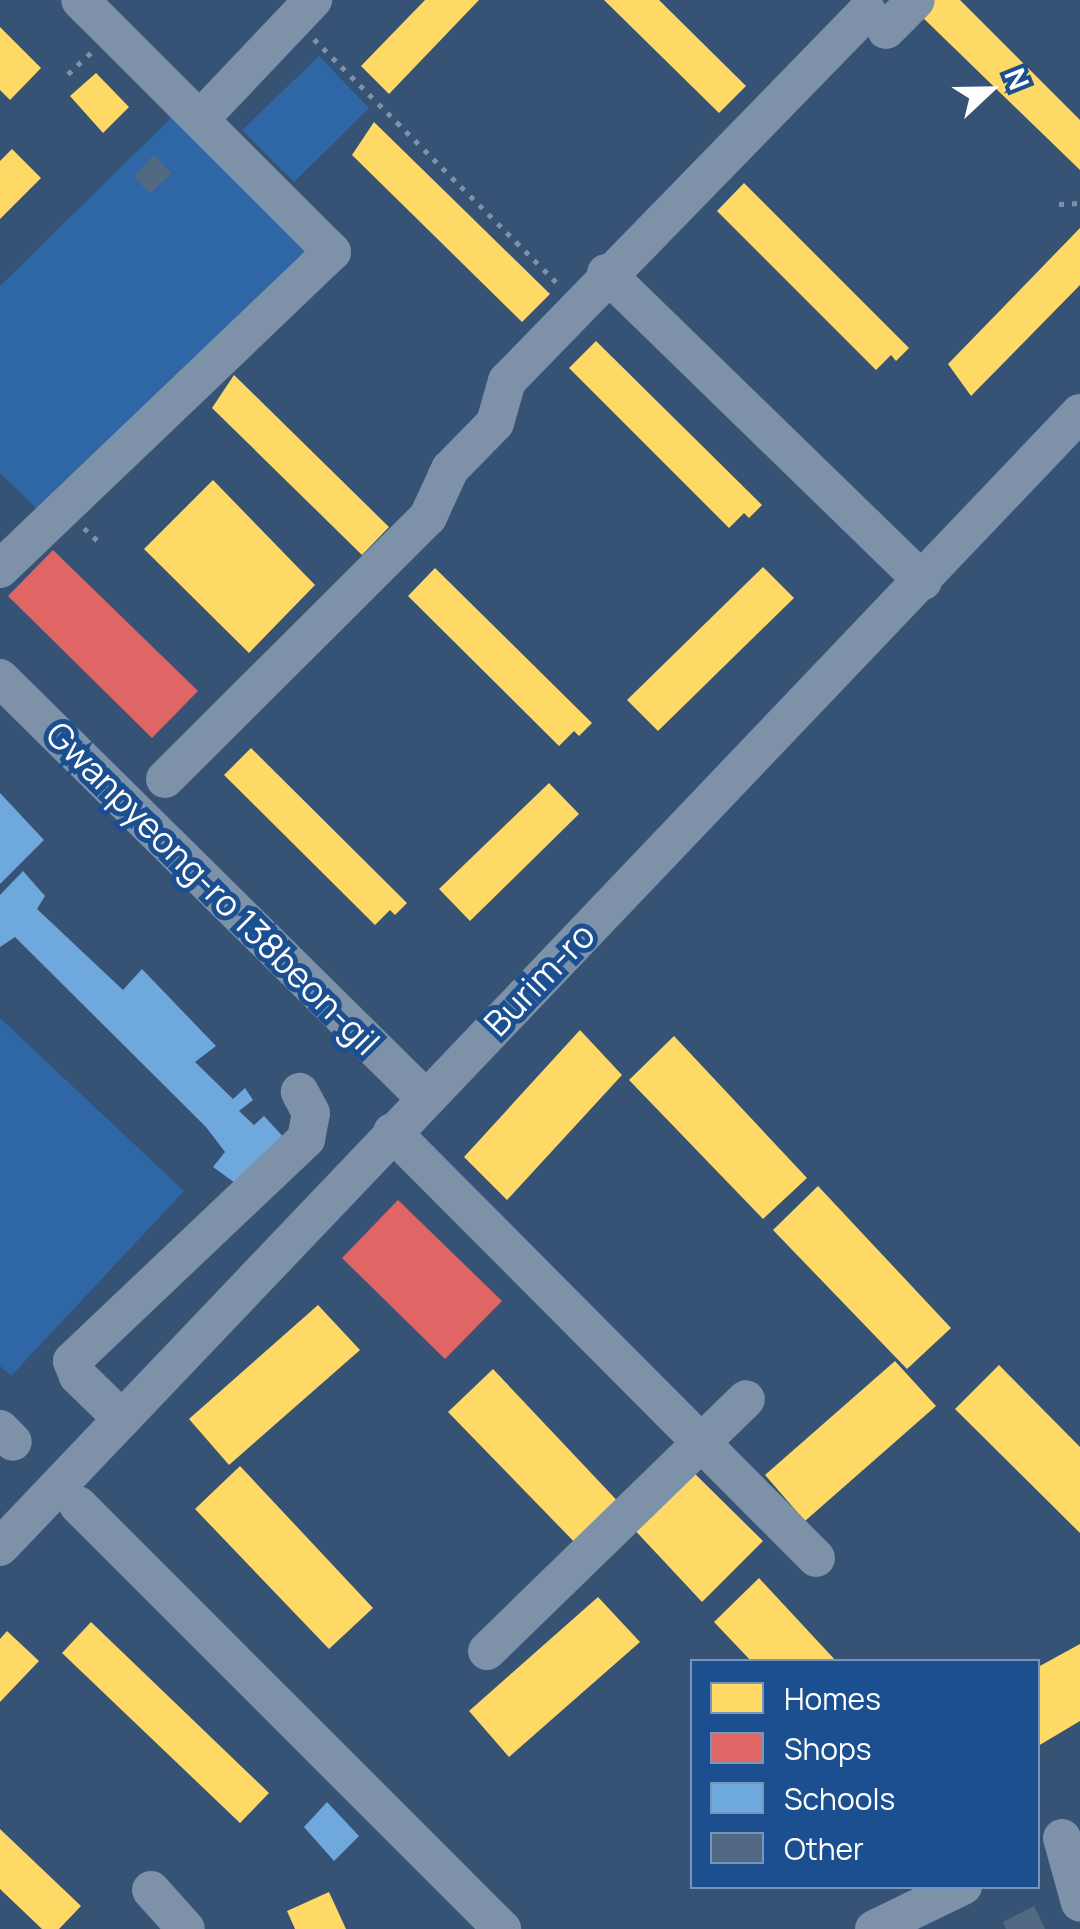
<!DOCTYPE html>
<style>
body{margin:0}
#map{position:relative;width:1080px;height:1929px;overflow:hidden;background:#365274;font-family:Manrope,sans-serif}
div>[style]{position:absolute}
.green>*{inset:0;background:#2f66a5}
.homes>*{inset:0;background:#ffd966}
.shops>*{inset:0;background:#e06666}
.schools>*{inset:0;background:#6fa8dc}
.building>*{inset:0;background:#526984}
.path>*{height:5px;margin-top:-2.5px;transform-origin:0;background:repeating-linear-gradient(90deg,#7d92a8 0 5px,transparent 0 13px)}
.minor>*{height:38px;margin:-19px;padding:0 19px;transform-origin:19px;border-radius:19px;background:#7d92a8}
span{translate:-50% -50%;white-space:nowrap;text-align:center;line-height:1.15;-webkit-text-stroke:10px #1b4f8f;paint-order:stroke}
.street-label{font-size:35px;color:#fff}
.legend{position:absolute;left:690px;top:1659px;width:350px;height:230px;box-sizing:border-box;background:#1b4f8f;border:2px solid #7695bc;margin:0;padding:12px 18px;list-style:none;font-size:30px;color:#fff}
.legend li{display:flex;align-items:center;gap:20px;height:50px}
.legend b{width:50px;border:2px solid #7695bc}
.north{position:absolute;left:940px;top:40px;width:100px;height:100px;-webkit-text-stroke:8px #1b4f8f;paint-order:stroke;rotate:68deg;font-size:28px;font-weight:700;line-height:40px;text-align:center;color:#fff}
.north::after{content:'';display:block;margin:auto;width:35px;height:45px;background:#fff;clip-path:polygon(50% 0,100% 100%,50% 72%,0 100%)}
</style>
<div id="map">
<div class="green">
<i style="clip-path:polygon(319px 56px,369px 108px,294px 182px,242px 130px)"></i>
<i style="clip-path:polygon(175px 114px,310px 251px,39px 511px,0 473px,0 286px)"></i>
<i style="clip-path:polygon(0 1018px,184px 1191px,11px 1376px,0 1366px)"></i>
</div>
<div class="homes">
<i style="clip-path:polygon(425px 0,479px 0,389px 94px,361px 66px)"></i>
<i style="clip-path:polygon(604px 0,659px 0,746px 86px,719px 113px)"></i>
<i style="clip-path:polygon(929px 0,960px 0,1080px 120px,1080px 170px,917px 12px)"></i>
<i style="clip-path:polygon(0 27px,41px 68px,10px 100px,0 90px)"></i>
<i style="clip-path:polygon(96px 73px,129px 107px,103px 133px,70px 96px)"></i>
<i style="clip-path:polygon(374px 122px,550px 294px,522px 322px,352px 155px)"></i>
<i style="clip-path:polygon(12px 149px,41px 178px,0 219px,0 161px)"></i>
<i style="clip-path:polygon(744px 183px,909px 348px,896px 361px,891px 355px,876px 370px,717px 211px)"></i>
<i style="clip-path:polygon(1080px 228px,1080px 285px,971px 396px,948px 364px)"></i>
<i style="clip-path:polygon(596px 341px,762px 505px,749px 518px,744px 513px,729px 528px,569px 368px)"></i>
<i style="clip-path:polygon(234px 375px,389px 527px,362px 555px,212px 408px)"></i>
<i style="clip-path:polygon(213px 480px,315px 585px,249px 653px,144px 549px)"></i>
<i style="clip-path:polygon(763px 567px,794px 598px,658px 731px,627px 700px)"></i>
<i style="clip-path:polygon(435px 568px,592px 723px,579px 736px,574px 731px,559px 746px,408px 596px)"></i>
<i style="clip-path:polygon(251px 748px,407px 903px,395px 915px,390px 910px,375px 925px,224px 775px)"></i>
<i style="clip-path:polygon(549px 783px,579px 814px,470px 921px,439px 889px)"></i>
<i style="clip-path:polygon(580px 1030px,622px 1075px,507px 1200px,464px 1157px)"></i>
<i style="clip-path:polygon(674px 1036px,807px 1178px,763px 1219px,629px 1080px)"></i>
<i style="clip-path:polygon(818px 1186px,951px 1328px,907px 1369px,773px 1230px)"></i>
<i style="clip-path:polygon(318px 1305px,360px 1350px,229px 1465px,189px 1419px)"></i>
<i style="clip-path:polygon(895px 1361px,936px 1406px,805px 1521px,765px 1475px)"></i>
<i style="clip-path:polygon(999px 1365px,1080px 1447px,1080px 1533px,955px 1409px)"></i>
<i style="clip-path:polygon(493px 1369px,626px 1510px,583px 1551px,448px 1412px)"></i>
<i style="clip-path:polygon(240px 1466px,373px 1608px,329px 1649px,195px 1509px)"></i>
<i style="clip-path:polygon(689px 1468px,763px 1541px,702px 1602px,630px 1525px)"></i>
<i style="clip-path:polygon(759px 1578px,837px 1662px,752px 1662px,714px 1622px)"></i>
<i style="clip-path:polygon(598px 1597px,640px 1642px,509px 1757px,469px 1711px)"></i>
<i style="clip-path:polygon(91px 1622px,269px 1793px,240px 1823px,62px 1653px)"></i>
<i style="clip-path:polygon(7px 1631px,39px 1661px,0 1702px,0 1639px)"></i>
<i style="clip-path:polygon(1080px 1644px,1080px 1721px,1038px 1746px,1038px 1667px)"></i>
<i style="clip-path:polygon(0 1829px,81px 1906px,59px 1929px,42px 1929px,0 1889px)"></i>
<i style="clip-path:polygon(329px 1892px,346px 1929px,295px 1929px,287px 1911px)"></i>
</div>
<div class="shops">
<i style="clip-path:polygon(53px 550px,198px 691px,152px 738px,8px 596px)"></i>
<i style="clip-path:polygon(398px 1200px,502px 1301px,445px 1359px,342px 1258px)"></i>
</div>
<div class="schools">
<i style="clip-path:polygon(0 793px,44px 840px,0 884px)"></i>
<i style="clip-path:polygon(23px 871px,45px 896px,37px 909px,123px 990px,142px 969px,216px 1046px,195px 1062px,233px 1099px,245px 1088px,253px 1100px,239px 1111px,254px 1125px,264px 1116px,289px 1143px,242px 1188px,213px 1167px,225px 1152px,206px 1127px,15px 937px,0 947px,0 895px)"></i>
<i style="clip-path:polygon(327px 1802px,359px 1836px,334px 1861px,304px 1827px)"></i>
</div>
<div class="building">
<i style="clip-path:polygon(154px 155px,172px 173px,150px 194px,134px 176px)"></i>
<i style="clip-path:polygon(1034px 1906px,1045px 1929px,1006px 1929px,1003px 1922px)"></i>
</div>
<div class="path">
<i style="left:314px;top:39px;width:349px;rotate:45.1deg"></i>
<i style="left:68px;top:74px;width:34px;rotate:-43deg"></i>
<i style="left:1059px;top:204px;width:21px;rotate:-3deg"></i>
<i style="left:84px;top:528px;width:23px;rotate:43deg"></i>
</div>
<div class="minor">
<i style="left:886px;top:30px;width:42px;rotate:-45deg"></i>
<i style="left:201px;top:118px;width:163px;rotate:-46.5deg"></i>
<i style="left:606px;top:273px;width:442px;rotate:44.2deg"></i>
<i style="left:0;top:569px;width:459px;rotate:-43.7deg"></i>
<i style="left:332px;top:252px;width:356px;rotate:-135deg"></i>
<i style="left:0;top:678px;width:598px;rotate:44.66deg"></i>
<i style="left:165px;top:779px;width:371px;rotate:-44.9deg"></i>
<i style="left:428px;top:517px;width:53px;rotate:-65.4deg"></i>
<i style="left:450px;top:469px;width:64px;rotate:-45.6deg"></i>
<i style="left:495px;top:423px;width:44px;rotate:-74.1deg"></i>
<i style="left:507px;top:381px;width:516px;rotate:-45.78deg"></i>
<i style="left:392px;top:1132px;width:601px;rotate:45.13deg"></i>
<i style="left:122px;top:1419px;width:62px;rotate:-135.7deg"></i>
<i style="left:78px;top:1376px;width:16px;rotate:-112deg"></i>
<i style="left:72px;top:1361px;width:323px;rotate:-43.5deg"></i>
<i style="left:306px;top:1139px;width:26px;rotate:-79deg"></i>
<i style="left:311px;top:1113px;width:24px;rotate:-118deg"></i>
<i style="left:0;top:1429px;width:18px;rotate:45deg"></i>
<i style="left:78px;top:1505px;width:600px;rotate:45deg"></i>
<i style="left:0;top:1547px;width:1566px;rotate:-46.4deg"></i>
<i style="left:487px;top:1651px;width:361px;rotate:-44.2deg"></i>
<i style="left:1062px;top:1838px;width:67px;rotate:74.5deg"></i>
<i style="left:151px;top:1890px;width:52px;rotate:48.1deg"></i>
<i style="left:874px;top:1929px;width:99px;rotate:-25.8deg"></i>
</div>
<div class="street-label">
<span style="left:213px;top:888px;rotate:45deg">Gwanpyeong-ro 138beon-gil</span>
<span style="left:539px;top:979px;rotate:-46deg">Burim-ro</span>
</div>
<ul class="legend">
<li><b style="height:28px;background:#ffd966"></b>Homes</li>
<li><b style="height:28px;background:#e06666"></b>Shops</li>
<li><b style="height:28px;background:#6fa8dc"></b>Schools</li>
<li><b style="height:28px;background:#526984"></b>Other</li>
</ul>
<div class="north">N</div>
</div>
